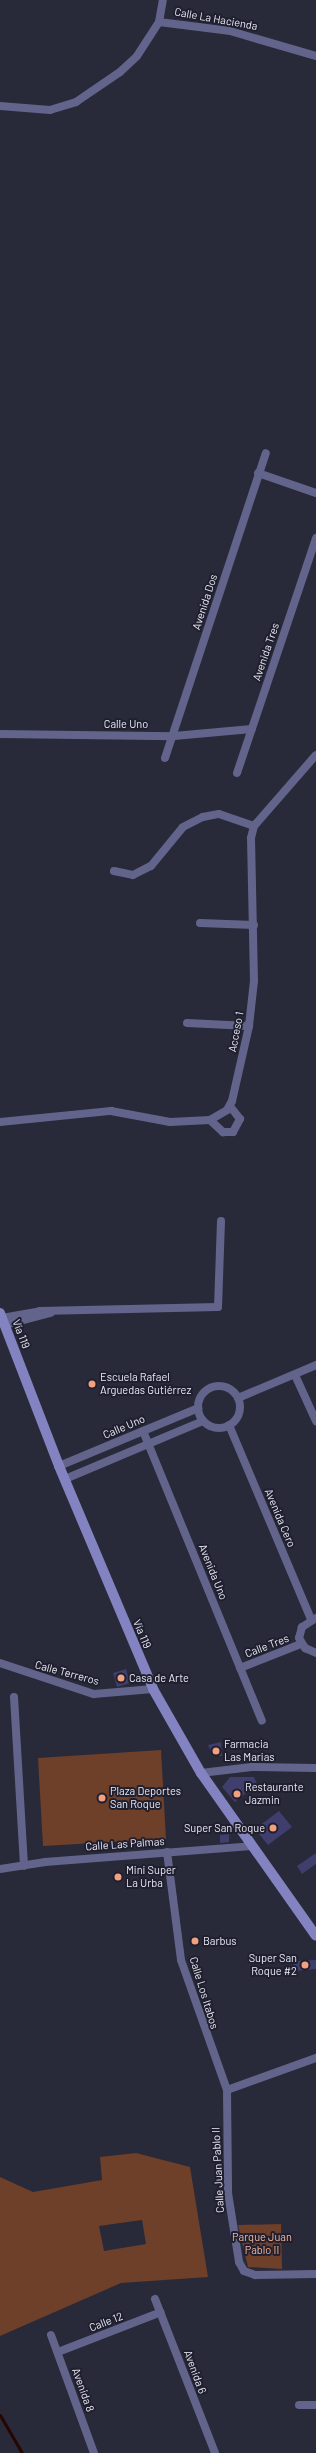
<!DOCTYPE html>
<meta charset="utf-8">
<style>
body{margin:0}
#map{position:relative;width:316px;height:2453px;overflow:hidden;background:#282939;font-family:Barlow,sans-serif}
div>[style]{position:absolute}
.green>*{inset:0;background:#6e3f29}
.stream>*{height:3px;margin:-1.5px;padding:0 1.5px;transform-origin:1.5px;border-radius:1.5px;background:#270600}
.building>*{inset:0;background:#3f3e6c}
.street>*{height:8px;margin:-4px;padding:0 4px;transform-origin:4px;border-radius:4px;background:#63648b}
.street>.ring{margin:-4px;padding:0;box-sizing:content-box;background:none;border:8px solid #63648b;border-radius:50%}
.secondary>*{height:10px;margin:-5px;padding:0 5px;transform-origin:5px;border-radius:5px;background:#8383c2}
.dots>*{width:11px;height:11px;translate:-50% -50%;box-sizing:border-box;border:2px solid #1f1f2f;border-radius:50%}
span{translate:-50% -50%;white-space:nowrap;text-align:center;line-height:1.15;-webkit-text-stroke:4px #1f1f2f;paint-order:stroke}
.street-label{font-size:11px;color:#e9eaf5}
.poi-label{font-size:11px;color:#e9eaf5}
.left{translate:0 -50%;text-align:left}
.right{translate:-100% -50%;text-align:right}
.park-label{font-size:11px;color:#f8b79a}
</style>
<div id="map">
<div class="green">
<i style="clip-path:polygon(161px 1750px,166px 1839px,43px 1846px,38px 1758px)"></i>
<i style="clip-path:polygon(evenodd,136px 2153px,190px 2167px,208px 2277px,121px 2283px,0 2336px,0 2177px,33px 2192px,102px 2180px,100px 2157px,136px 2153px,142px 2220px,146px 2244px,104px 2251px,99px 2226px,142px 2220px)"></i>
<i style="clip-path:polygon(281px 2224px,282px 2269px,248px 2267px,238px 2225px)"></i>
</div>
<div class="stream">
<i style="left:0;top:2415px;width:44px;rotate:59.9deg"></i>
</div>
<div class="building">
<i style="clip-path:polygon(126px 1669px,130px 1683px,117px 1687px,113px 1673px)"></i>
<i style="clip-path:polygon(221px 1742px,222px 1756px,213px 1756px,208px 1745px)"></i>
<i style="clip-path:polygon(230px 1777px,254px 1777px,257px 1784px,235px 1802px,222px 1787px)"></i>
<i style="clip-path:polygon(279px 1811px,292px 1827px,268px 1845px,255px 1829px)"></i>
<i style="clip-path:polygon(229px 1834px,229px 1842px,220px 1843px,220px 1835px)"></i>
<i style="clip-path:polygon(316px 1853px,316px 1864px,302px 1874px,297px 1866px)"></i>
<i style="clip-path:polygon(316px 1960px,316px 1969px,295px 1971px,292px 1961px)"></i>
</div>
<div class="street">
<i style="left:159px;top:22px;width:22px;rotate:-80deg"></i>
<i style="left:0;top:106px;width:50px;rotate:4.6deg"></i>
<i style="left:50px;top:110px;width:27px;rotate:-17deg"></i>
<i style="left:76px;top:102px;width:53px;rotate:-34.3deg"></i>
<i style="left:120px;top:72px;width:23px;rotate:-43deg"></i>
<i style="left:137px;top:56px;width:40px;rotate:-57.1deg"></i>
<i style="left:159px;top:22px;width:72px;rotate:7.2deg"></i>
<i style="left:230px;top:31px;width:90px;rotate:16.2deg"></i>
<i style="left:258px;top:473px;width:61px;rotate:19deg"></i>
<i style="left:0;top:734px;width:174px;rotate:0.7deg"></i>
<i style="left:174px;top:736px;width:78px;rotate:-5.1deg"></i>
<i style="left:165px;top:758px;width:321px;rotate:-71.7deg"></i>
<i style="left:237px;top:773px;width:248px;rotate:-71.4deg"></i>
<i style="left:114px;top:871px;width:19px;rotate:12deg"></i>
<i style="left:133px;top:875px;width:20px;rotate:-27deg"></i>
<i style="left:151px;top:866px;width:50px;rotate:-50.6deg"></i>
<i style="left:183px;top:827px;width:22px;rotate:-27deg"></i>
<i style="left:203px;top:817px;width:16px;rotate:-11deg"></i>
<i style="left:219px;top:814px;width:37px;rotate:19deg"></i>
<i style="left:200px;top:923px;width:54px;rotate:2.1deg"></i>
<i style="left:187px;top:1023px;width:62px;rotate:2.8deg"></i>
<i style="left:210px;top:1120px;width:18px;rotate:43deg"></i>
<i style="left:223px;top:1132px;width:10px"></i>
<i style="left:233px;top:1132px;width:15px;rotate:-62deg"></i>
<i style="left:240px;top:1119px;width:16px;rotate:-128deg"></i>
<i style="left:0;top:1122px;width:112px;rotate:-5.7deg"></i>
<i style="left:111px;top:1111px;width:60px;rotate:10.6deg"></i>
<i style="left:170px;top:1122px;width:40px;rotate:-2.9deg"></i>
<i style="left:210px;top:1120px;width:20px;rotate:-30deg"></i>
<i style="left:227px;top:1110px;width:10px;rotate:-61deg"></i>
<i style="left:232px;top:1101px;width:77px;rotate:-77.2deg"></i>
<i style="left:249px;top:1026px;width:45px;rotate:-83.7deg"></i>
<i style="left:254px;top:981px;width:143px;rotate:-91.2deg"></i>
<i style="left:251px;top:838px;width:12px;rotate:-76deg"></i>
<i style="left:254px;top:826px;width:94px;rotate:-48.9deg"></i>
<i style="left:2px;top:1318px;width:39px;rotate:-10deg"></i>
<i style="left:40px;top:1311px;width:178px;rotate:-1.3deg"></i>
<i style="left:218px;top:1307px;width:86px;rotate:-88deg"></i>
<i style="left:5px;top:1325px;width:47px;rotate:-14.9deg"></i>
<i style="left:295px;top:1375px;width:51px;rotate:65.5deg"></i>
<i class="ring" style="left:198px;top:1386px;width:34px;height:34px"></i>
<i style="left:238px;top:1398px;width:85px;rotate:-22.9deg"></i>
<i style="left:229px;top:1425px;width:211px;rotate:67.1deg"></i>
<i style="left:143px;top:1431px;width:313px;rotate:67.7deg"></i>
<i style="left:59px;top:1466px;width:151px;rotate:-22.6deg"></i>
<i style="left:65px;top:1479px;width:150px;rotate:-22.8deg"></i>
<i style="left:316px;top:1618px;width:17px;rotate:147deg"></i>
<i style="left:302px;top:1627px;width:11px;rotate:105deg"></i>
<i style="left:299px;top:1638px;width:12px;rotate:59deg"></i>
<i style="left:305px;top:1648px;width:12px;rotate:24deg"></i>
<i style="left:0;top:1663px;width:99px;rotate:18.3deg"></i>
<i style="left:94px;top:1694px;width:59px;rotate:-4.8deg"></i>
<i style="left:240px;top:1668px;width:66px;rotate:-21.5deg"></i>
<i style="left:14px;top:1697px;width:169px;rotate:86.6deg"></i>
<i style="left:201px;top:1773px;width:51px;rotate:-6.7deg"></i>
<i style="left:252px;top:1767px;width:64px;rotate:0.9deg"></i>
<i style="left:167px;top:1852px;width:109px;rotate:82.6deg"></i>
<i style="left:181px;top:1960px;width:138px;rotate:70.5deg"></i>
<i style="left:227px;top:2090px;width:103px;rotate:89.4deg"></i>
<i style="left:228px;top:2193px;width:70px;rotate:80.9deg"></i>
<i style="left:239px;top:2262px;width:10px;rotate:61deg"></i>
<i style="left:244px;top:2271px;width:12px;rotate:20deg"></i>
<i style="left:255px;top:2275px;width:61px;rotate:-0.9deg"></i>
<i style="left:0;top:1869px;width:46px;rotate:-8.8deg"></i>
<i style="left:45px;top:1862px;width:207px;rotate:-4.4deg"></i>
<i style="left:227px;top:2090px;width:95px;rotate:-19.8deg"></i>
<i style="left:155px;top:2299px;width:165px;rotate:68.7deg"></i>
<i style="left:51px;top:2335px;width:126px;rotate:70deg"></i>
<i style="left:58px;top:2352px;width:110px;rotate:-21.2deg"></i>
<i style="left:299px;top:2405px;width:17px"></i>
</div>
<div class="secondary">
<i style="left:0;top:1313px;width:164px;rotate:68.9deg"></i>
<i style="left:59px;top:1466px;width:242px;rotate:67.1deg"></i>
<i style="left:153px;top:1689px;width:97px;rotate:60.3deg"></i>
<i style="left:201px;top:1773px;width:199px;rotate:54.8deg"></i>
</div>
<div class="dots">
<i style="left:92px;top:1384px;background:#f1a17d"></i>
<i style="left:121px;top:1678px;background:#f1a17d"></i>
<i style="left:216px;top:1751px;background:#f1a17d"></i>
<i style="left:237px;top:1794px;background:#f1a17d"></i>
<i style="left:102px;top:1798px;background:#f1a17d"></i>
<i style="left:273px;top:1828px;background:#f1a17d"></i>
<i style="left:118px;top:1877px;background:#f1a17d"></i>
<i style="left:195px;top:1941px;background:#f1a17d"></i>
<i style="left:305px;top:1965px;background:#f1a17d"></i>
</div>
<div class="street-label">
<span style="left:216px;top:19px;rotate:10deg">Calle La Hacienda</span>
<span style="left:205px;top:602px;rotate:-72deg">Avenida Dos</span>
<span style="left:266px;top:652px;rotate:-71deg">Avenida Tres</span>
<span style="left:126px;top:724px">Calle Uno</span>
<span style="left:236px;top:1032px;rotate:-79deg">Acceso 1</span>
<span style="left:21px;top:1334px;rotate:69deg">Vía 119</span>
<span style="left:124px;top:1427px;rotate:-23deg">Calle Uno</span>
<span style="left:280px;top:1518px;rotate:67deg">Avenida Cero</span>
<span style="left:213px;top:1572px;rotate:68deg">Avenida Uno</span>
<span style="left:142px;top:1634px;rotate:67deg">Vía 119</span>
<span style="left:267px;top:1646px;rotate:-21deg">Calle Tres</span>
<span style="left:67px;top:1673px;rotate:15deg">Calle Terreros</span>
<span style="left:125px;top:1844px;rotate:-4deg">Calle Las Palmas</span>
<span style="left:204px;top:1993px;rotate:73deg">Calle Los Itabos</span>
<span style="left:218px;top:2170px;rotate:-93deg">Calle Juan Pablo II</span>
<span style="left:106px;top:2322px;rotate:-21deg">Calle 12</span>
<span style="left:195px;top:2372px;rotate:70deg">Avenida 6</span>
<span style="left:83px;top:2390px;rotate:70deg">Avenida 8</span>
</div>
<div class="poi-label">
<span class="left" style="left:100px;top:1384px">Escuela Rafael<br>Arguedas Gutiérrez</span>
<span class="left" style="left:129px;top:1678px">Casa de Arte</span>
<span class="left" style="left:224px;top:1751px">Farmacia<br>Las Marias</span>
<span class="left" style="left:245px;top:1794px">Restaurante<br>Jazmin</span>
<span class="left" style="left:110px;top:1798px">Plaza Deportes<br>San Roque</span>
<span class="right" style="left:265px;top:1828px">Super San Roque</span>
<span class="left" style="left:126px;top:1877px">Mini Super<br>La Urba</span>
<span class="left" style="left:203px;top:1941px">Barbus</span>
<span class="right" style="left:297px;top:1965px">Super San<br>Roque #2</span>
</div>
<div class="park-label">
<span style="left:262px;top:2244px">Parque Juan<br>Pablo II</span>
</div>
</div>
